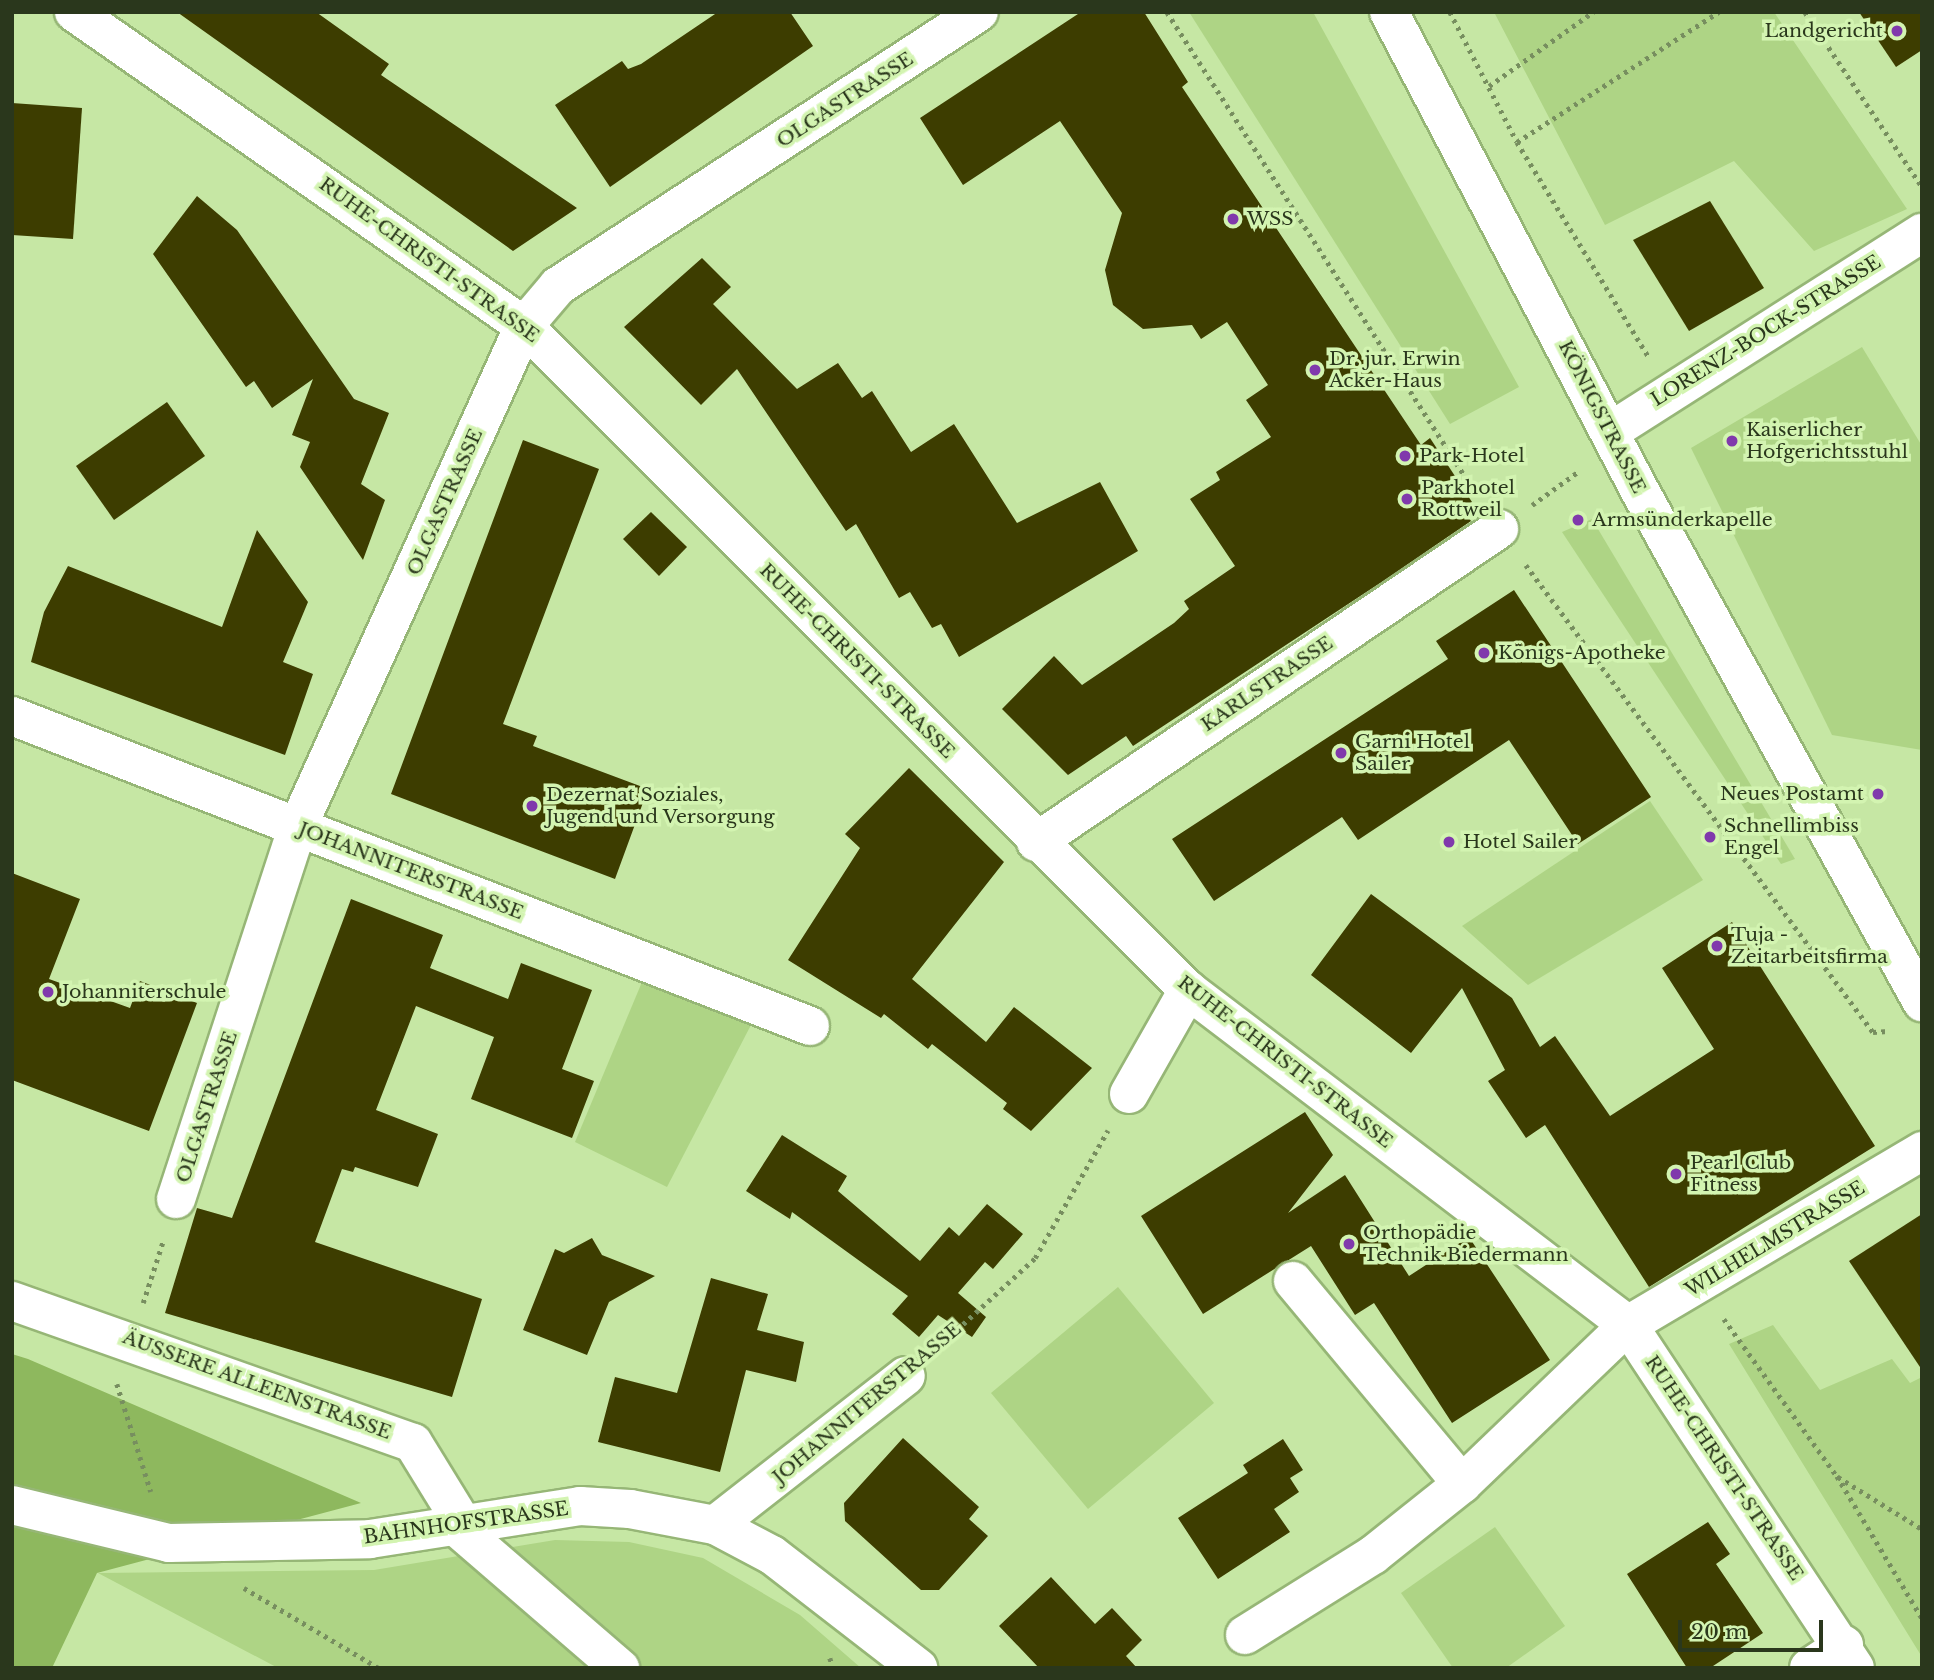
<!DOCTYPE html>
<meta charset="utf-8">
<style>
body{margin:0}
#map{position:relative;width:1934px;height:1680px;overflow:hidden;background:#c6e7a4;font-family:"Libre Baskerville",serif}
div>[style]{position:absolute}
.green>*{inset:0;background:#aed485}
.forest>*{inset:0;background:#8eb85e}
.building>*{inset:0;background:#3d3d00}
.path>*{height:4.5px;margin-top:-2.25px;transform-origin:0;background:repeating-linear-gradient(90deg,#778e5f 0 3.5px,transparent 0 8.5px)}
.roads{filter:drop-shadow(2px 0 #96b676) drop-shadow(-2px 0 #96b676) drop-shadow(0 2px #96b676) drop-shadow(0 -2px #96b676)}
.minor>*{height:38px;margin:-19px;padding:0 19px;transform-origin:19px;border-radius:19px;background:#fff}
.dots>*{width:19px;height:19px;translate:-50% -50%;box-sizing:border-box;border:4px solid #d3f4b1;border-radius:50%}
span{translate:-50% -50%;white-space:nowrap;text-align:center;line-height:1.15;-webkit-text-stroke:7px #d3f4b1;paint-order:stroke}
.poi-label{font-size:19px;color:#2a371c}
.right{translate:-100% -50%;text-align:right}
.left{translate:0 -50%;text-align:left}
.street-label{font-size:19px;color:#2a371c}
.frame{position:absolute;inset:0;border:14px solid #2a371c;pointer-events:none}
.scale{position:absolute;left:1678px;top:1620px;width:145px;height:32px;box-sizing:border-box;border:4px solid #2a371c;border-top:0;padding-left:9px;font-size:21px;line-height:24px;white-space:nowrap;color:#2a371c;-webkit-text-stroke:5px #d3f4b1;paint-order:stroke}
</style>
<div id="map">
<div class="green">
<i style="clip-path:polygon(1189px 12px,1313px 12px,1519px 387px,1450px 424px)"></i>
<i style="clip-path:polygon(1494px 12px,1774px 12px,1907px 209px,1814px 251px,1734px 161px,1605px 225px)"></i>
<i style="clip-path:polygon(1862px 347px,1922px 446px,1922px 750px,1832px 735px,1691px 448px)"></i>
<i style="clip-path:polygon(1592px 519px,1795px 859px,1781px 864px,1562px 532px)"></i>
<i style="clip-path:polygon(1650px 801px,1703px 880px,1528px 985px,1462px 926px)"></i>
<i style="clip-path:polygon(642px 982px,752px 1023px,667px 1187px,575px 1142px)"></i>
<i style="clip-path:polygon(1118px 1287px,1214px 1403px,1088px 1509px,991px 1393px)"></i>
<i style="clip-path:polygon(1773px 1325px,1820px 1390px,1892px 1359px,1910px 1383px,1922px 1377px,1922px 1657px,1729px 1344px)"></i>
<i style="clip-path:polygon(1495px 1527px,1565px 1626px,1506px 1668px,1453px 1668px,1401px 1593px)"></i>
<i style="clip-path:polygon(555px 1540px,629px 1542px,703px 1558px,800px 1615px,861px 1668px,278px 1668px,98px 1573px,374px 1570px)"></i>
</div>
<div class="forest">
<i style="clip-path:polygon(12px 1354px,28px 1359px,361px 1503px,97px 1573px,52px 1668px,12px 1668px)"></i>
</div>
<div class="building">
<i style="clip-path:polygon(177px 12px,316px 12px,389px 64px,381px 75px,577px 208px,513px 251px)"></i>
<i style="clip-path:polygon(718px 12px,790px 12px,813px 46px,610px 187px,555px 105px,622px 61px,628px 69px,641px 64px)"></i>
<i style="clip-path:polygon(1081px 12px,1144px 12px,1188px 82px,1182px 87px,1421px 445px,1430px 438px,1472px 502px,1462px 508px,1471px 521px,1380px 583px,1133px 746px,1126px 736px,1068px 775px,1002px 709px,1054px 656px,1082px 685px,1174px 623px,1189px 609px,1184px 601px,1235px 566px,1190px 499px,1220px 480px,1216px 472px,1271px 437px,1246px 400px,1268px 385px,1227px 322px,1201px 339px,1192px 325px,1143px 329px,1113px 305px,1105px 270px,1122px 213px,1060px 121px,963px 185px,920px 118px)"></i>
<i style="clip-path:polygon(1859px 12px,1922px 12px,1922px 50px,1896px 67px)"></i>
<i style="clip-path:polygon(12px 103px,82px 108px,73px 239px,12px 235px)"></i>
<i style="clip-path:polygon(197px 196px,237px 230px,354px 399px,389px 413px,361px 484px,385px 500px,363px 560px,300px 467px,310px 442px,292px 435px,313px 379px,272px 408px,254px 381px,246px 387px,153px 254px)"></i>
<i style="clip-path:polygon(1710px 201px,1764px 288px,1689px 331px,1633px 240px)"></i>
<i style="clip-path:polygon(702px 258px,731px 287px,713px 304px,797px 389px,838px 363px,862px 398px,872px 391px,911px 452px,954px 424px,1017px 523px,1100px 482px,1138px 551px,959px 657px,941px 624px,932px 628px,910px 592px,899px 598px,856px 524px,846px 531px,737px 369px,701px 405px,624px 327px)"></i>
<i style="clip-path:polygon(167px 402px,205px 456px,114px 520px,76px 466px)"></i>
<i style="clip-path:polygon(523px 440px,599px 469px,503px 724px,537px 736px,533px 746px,648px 789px,615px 879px,391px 794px)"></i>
<i style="clip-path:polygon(651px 512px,687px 547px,659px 576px,623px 539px)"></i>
<i style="clip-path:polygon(257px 530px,308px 602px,283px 662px,313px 674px,285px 755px,31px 662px,44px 612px,68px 566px,222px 627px)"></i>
<i style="clip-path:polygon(1514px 590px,1651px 797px,1578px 844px,1509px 740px,1358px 840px,1342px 817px,1214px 901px,1172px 839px,1448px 659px,1436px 641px)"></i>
<i style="clip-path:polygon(909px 768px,1004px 862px,912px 979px,986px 1042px,1014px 1007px,1092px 1068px,1031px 1131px,1003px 1109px,1007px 1103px,932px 1044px,928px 1049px,884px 1014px,881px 1018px,788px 960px,860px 848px,845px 834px)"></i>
<i style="clip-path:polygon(12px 873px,80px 899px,49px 979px,130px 1008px,140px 981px,197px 1003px,149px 1131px,12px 1080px)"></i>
<i style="clip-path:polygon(1371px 894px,1512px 998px,1540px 1047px,1555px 1036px,1610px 1116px,1714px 1049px,1662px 968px,1732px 922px,1875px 1146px,1649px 1287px,1545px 1125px,1526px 1138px,1488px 1081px,1505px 1070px,1462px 988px,1411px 1053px,1311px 975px)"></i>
<i style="clip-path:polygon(351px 899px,443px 935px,430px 968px,508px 999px,521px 963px,592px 990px,562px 1069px,594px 1081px,572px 1138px,471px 1099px,494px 1037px,416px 1006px,376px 1110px,438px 1134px,418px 1187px,355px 1167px,353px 1172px,342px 1169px,315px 1242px,482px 1299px,452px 1397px,165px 1313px,197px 1208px,232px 1218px)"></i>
<i style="clip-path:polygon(1305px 1112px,1333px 1155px,1288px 1213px,1345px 1175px,1409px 1276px,1469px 1237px,1550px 1360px,1452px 1423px,1374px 1303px,1355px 1315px,1311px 1246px,1203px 1314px,1141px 1216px)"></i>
<i style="clip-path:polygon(782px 1135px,847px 1176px,838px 1191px,920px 1261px,949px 1227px,959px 1236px,987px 1204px,1023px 1234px,993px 1269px,985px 1262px,958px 1293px,986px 1317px,972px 1337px,938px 1315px,919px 1337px,892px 1314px,908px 1296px,792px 1212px,790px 1219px,746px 1191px)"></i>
<i style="clip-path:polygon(1922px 1214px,1922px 1370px,1849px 1261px)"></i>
<i style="clip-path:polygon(592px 1238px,602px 1255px,655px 1276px,609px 1302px,587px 1355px,523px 1330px,555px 1249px,564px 1253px)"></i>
<i style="clip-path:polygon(711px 1278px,768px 1294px,757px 1330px,804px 1342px,796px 1382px,746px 1370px,720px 1472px,598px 1442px,615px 1377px,677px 1393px)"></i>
<i style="clip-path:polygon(903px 1438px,979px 1507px,969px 1519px,988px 1536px,939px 1590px,921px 1590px,845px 1521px,844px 1503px)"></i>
<i style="clip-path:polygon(1283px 1439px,1303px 1470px,1290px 1478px,1299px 1492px,1274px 1509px,1290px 1532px,1218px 1579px,1178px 1518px,1248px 1473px,1243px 1465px)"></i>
<i style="clip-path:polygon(1708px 1522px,1730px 1554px,1716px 1564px,1763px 1633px,1710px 1668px,1687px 1668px,1627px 1574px)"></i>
<i style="clip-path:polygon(1051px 1577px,1095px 1624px,1112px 1608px,1142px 1640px,1126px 1656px,1137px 1668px,1039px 1668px,999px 1626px)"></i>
</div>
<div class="path">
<i style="left:1167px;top:12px;width:570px;rotate:57.31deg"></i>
<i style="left:1450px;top:12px;width:146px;rotate:62.7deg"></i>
<i style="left:1517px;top:142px;width:252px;rotate:58.5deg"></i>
<i style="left:1805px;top:12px;width:211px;rotate:56.2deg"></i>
<i style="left:1489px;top:86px;width:128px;rotate:-35.4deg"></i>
<i style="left:1517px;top:142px;width:240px;rotate:-32.8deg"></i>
<i style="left:1532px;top:505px;width:58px;rotate:-35.9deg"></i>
<i style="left:1526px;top:565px;width:582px;rotate:53.39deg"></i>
<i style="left:1873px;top:1032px;width:15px;rotate:-4deg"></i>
<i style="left:143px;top:1303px;width:65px;rotate:-72.1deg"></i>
<i style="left:1724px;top:1319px;width:193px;rotate:54.3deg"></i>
<i style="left:1837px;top:1476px;width:165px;rotate:59.1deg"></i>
<i style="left:938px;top:1347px;width:132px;rotate:-42.5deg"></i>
<i style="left:1035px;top:1258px;width:147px;rotate:-60.3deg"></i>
<i style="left:117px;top:1384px;width:113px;rotate:72.5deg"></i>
<i style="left:1838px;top:1477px;width:99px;rotate:31.8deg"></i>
<i style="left:244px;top:1588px;width:157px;rotate:30.7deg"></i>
<i style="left:830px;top:1658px;width:10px;rotate:73deg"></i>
</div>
<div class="roads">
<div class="minor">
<i style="left:74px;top:12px;width:549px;rotate:34.91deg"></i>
<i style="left:524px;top:326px;width:939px;rotate:45deg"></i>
<i style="left:1188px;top:990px;width:553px;rotate:37.28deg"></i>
<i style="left:1628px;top:1325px;width:411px;rotate:56.5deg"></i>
<i style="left:1389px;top:12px;width:541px;rotate:62.35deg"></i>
<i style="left:1640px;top:491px;width:584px;rotate:61.11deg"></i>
<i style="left:1611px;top:431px;width:369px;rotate:-32.5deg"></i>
<i style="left:12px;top:716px;width:856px;rotate:21.23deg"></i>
<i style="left:1036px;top:842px;width:559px;rotate:-34.06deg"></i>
<i style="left:1129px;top:1094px;width:120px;rotate:-60.4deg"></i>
<i style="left:176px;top:1199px;width:392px;rotate:-71.9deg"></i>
<i style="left:298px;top:826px;width:549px;rotate:-65.68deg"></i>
<i style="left:524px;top:326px;width:52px;rotate:-49.6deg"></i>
<i style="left:558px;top:286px;width:502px;rotate:-33.06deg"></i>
<i style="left:1293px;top:1281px;width:264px;rotate:50.2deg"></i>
<i style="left:12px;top:1301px;width:425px;rotate:19.5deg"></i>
<i style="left:413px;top:1443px;width:92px;rotate:58.4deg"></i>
<i style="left:12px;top:1505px;width:162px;rotate:13.6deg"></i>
<i style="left:169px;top:1543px;width:201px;rotate:-1.1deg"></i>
<i style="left:370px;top:1539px;width:213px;rotate:-8.9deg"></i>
<i style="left:580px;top:1506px;width:50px;rotate:3.4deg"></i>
<i style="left:630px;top:1509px;width:86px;rotate:10.7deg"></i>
<i style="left:715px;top:1525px;width:64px;rotate:27.8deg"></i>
<i style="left:772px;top:1555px;width:185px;rotate:37.7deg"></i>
<i style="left:453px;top:1524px;width:221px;rotate:40.8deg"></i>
<i style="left:715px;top:1525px;width:242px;rotate:-38deg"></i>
<i style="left:1245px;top:1635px;width:151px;rotate:-32deg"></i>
<i style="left:1373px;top:1555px;width:114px;rotate:-38.6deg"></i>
<i style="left:1462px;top:1484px;width:230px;rotate:-43.8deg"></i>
<i style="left:1628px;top:1325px;width:342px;rotate:-30.6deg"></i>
<i style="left:1809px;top:1668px;width:42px;rotate:-33.3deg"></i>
</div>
</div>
<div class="dots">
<i style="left:1897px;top:31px;background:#8039ac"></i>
<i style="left:1233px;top:219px;background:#8039ac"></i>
<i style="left:1315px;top:370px;background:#8039ac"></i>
<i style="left:1732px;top:441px;background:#8039ac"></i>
<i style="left:1405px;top:456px;background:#8039ac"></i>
<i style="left:1407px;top:499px;background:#8039ac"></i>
<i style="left:1578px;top:520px;background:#8039ac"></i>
<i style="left:1484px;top:653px;background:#8039ac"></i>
<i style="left:1341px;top:753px;background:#8039ac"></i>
<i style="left:1878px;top:794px;background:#8039ac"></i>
<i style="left:532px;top:806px;background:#8039ac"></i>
<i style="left:1710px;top:837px;background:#8039ac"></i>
<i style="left:1449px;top:842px;background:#8039ac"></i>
<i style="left:1717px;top:946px;background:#8039ac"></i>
<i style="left:48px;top:992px;background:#8039ac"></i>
<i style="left:1676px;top:1174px;background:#8039ac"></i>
<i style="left:1349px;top:1244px;background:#8039ac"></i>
</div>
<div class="poi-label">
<span class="right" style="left:1883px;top:31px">Landgericht</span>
<span class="left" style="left:1247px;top:219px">WSS</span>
<span class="left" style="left:1329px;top:370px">Dr. jur. Erwin<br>Acker-Haus</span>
<span class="left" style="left:1746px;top:441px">Kaiserlicher<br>Hofgerichtsstuhl</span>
<span class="left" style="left:1419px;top:456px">Park-Hotel</span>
<span class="left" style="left:1421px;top:499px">Parkhotel<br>Rottweil</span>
<span class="left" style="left:1592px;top:520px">Armsünderkapelle</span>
<span class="left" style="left:1498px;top:653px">Königs-Apotheke</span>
<span class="left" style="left:1355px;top:753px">Garni Hotel<br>Sailer</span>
<span class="right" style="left:1864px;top:794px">Neues Postamt</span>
<span class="left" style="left:546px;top:806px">Dezernat Soziales,<br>Jugend und Versorgung</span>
<span class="left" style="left:1724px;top:837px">Schnellimbiss<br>Engel</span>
<span class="left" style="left:1463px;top:842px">Hotel Sailer</span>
<span class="left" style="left:1731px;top:946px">Tuja -<br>Zeitarbeitsfirma</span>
<span class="left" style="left:62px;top:992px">Johanniterschule</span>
<span class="left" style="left:1690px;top:1174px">Pearl Club<br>Fitness</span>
<span class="left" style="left:1363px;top:1244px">Orthopädie<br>Technik Biedermann</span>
</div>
<div class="street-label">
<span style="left:845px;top:100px;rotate:-33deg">OLGASTRASSE</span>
<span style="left:429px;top:260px;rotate:36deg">RUHE-CHRISTI-STRASSE</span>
<span style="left:1766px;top:331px;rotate:-32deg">LORENZ-BOCK-STRASSE</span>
<span style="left:1602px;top:417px;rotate:63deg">KÖNIGSTRASSE</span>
<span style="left:445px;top:502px;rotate:-66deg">OLGASTRASSE</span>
<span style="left:857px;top:661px;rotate:45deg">RUHE-CHRISTI-STRASSE</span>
<span style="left:1267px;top:684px;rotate:-34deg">KARLSTRASSE</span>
<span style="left:411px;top:871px;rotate:21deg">JOHANNITERSTRASSE</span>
<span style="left:1285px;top:1062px;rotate:38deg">RUHE-CHRISTI-STRASSE</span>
<span style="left:207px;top:1107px;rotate:-72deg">OLGASTRASSE</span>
<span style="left:1775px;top:1239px;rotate:-31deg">WILHELMSTRASSE</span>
<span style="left:257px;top:1385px;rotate:20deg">ÄUSSERE ALLEENSTRASSE</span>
<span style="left:867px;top:1403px;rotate:-40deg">JOHANNITERSTRASSE</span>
<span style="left:1724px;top:1468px;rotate:56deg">RUHE-CHRISTI-STRASSE</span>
<span style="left:466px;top:1523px;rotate:-8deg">BAHNHOFSTRASSE</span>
</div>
<div class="frame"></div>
<div class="scale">20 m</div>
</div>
